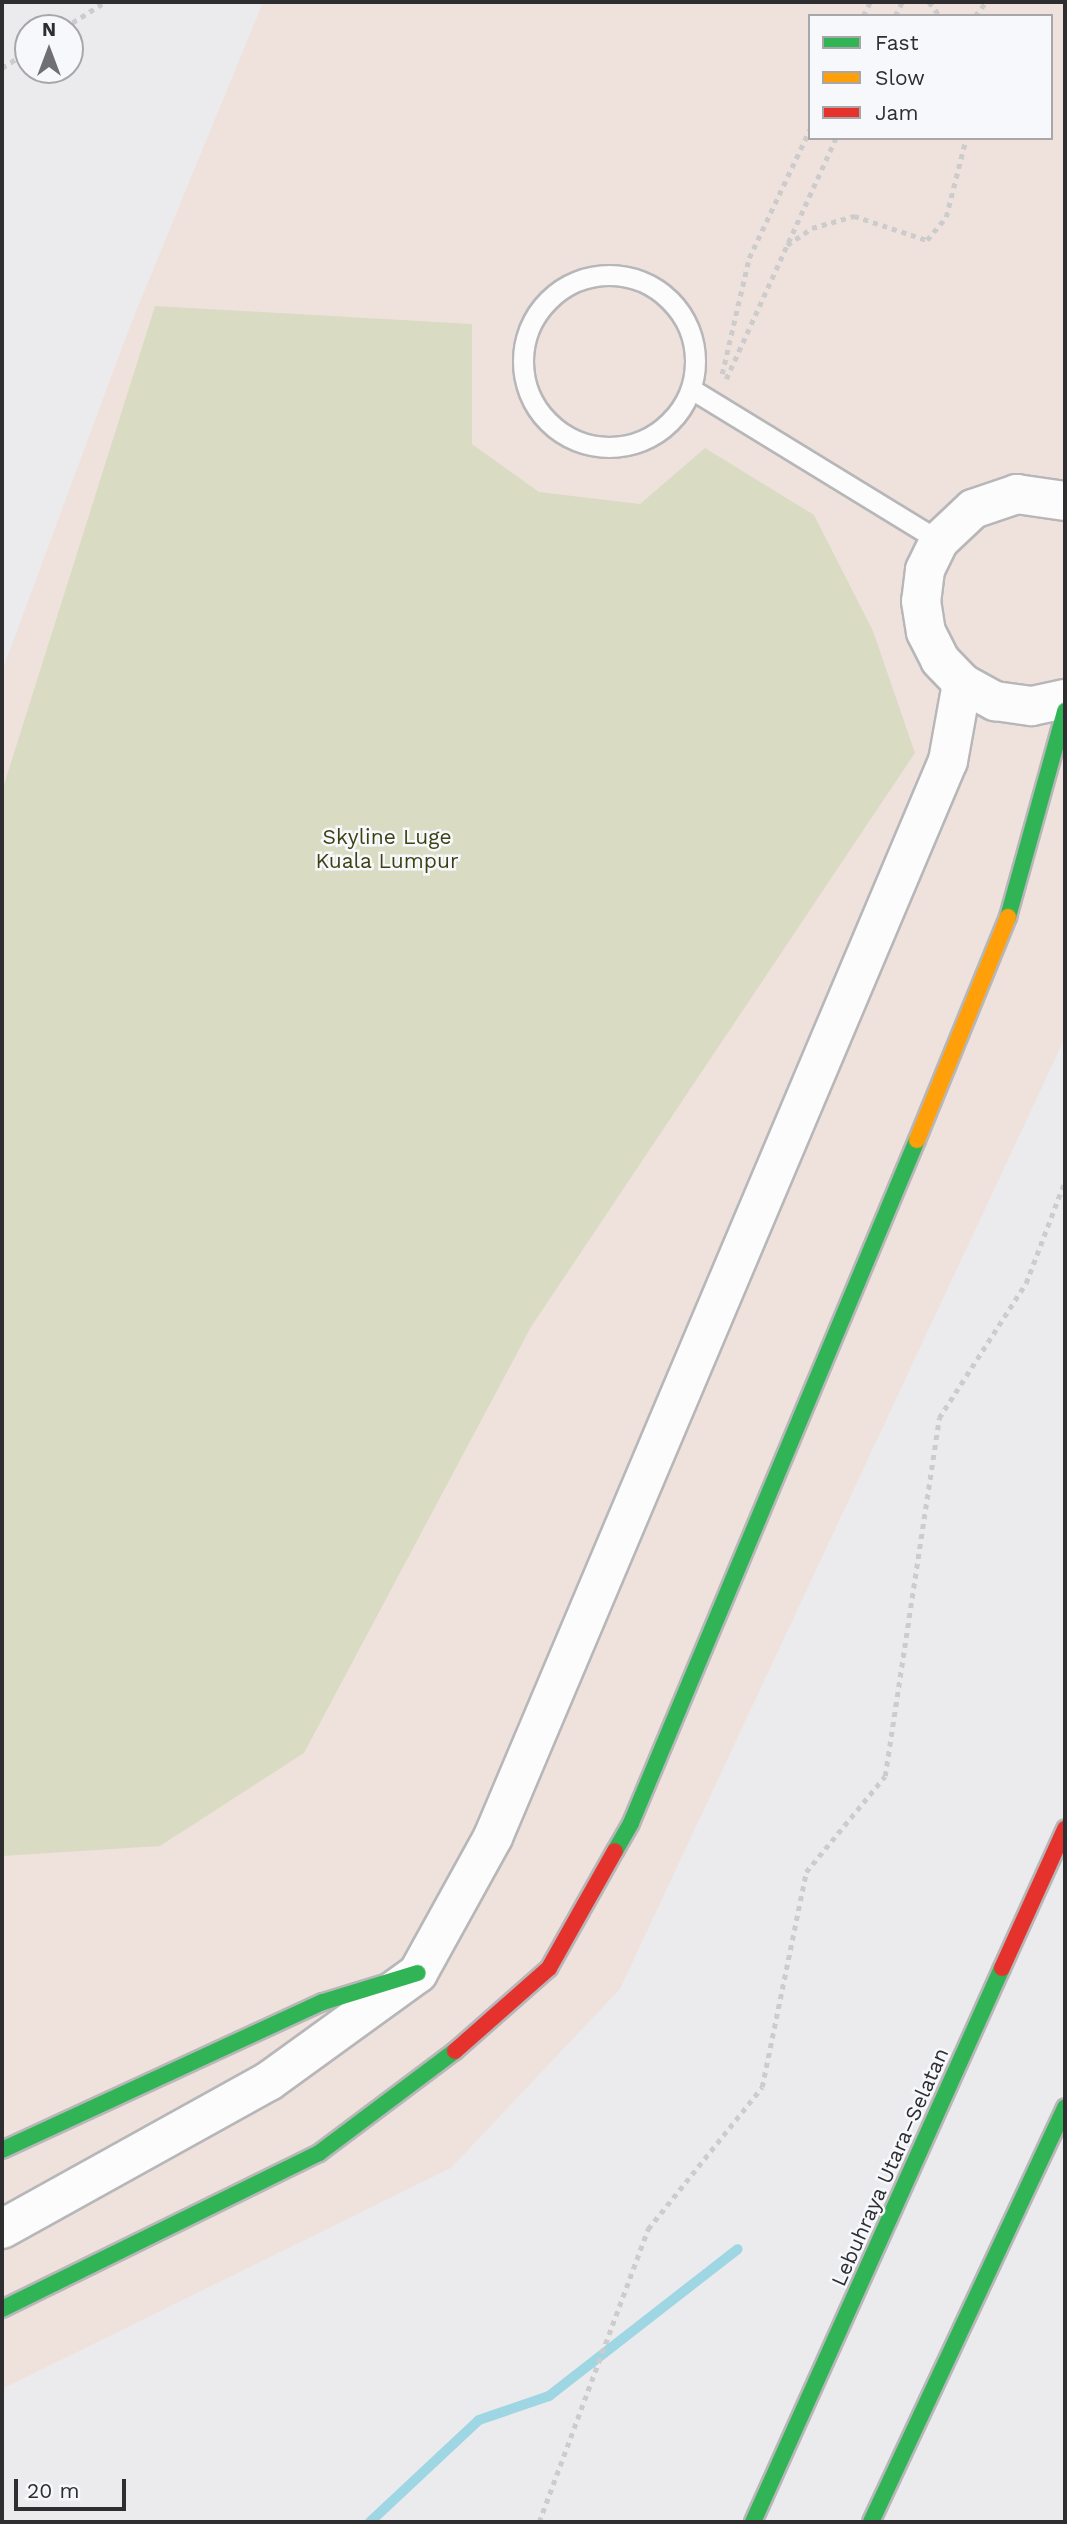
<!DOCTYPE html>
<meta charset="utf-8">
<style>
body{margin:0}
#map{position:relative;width:1067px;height:2524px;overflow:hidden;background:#ebebed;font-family:"Work Sans",sans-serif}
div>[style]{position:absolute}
.commercial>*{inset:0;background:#efe2dd}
.green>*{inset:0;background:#d9dcc2}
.stream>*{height:10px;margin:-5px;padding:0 5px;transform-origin:5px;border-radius:5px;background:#9fd6e4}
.path>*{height:4.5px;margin-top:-2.25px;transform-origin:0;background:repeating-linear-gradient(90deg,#ccc 0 5px,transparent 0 10px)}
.roads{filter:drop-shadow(2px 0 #b7b7b9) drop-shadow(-2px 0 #b7b7b9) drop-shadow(0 2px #b7b7b9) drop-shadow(0 -2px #b7b7b9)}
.lane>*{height:19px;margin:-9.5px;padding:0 9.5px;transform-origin:9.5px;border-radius:9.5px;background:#fcfcfc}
.lane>.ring{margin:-9.5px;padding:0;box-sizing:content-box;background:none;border:19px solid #fcfcfc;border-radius:50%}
.street>*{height:38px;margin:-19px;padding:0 19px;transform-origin:19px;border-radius:19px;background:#fcfcfc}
.fast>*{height:16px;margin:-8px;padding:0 8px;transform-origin:8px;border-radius:8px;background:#30b455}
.slow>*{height:16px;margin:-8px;padding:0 8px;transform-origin:8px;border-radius:8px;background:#ff9f0a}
.jam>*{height:16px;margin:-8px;padding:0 8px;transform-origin:8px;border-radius:8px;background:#e5322d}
span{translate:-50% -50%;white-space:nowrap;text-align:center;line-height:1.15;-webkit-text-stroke:5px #f7f8fc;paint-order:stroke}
.park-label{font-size:21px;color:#3d4112}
.street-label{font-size:21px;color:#2e2e30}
.frame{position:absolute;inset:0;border:4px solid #2e2e30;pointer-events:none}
.legend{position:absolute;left:808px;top:14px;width:245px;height:126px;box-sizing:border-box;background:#f7f8fc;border:2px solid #a7a7aa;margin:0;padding:9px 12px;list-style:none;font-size:21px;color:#2e2e30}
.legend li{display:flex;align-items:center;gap:14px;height:35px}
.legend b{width:35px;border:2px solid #a7a7aa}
.north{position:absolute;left:14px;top:14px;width:70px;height:70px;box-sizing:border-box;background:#f7f8fc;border:2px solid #a7a7aa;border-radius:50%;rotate:0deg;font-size:19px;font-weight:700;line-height:28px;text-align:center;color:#2e2e30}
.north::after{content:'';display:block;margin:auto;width:24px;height:32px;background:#707072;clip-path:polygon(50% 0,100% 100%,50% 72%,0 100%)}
.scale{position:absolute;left:14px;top:2479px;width:112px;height:32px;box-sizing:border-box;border:4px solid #2e2e30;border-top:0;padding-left:9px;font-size:21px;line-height:24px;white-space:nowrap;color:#2e2e30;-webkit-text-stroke:5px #f7f8fc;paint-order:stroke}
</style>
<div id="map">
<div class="commercial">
<i style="clip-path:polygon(evenodd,263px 2px,1065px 2px,1065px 1038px,620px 1989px,451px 2168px,2px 2389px,2px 671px,130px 326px,263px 2px,810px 16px,1051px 16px,1051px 138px,810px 138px,810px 16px)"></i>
</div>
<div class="green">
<i style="clip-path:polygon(155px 306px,472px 324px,472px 444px,539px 492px,640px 504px,705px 448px,814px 515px,873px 631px,915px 753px,531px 1327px,304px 1753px,160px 1846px,2px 1856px,2px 791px)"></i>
</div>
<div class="stream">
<i style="left:370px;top:2522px;width:149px;rotate:-43.1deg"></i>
<i style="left:479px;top:2420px;width:74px;rotate:-18.9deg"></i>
<i style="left:549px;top:2396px;width:239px;rotate:-37.9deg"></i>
</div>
<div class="path">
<i style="left:929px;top:2px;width:18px;rotate:52deg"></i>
<i style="left:863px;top:16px;width:16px;rotate:-63deg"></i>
<i style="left:895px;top:16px;width:16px;rotate:-63deg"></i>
<i style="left:975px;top:16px;width:18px;rotate:-52deg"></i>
<i style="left:64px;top:28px;width:49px;rotate:-32.4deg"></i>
<i style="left:2px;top:68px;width:31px;rotate:-33deg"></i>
<i style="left:787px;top:245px;width:30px;rotate:-34deg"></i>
<i style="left:812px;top:228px;width:44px;rotate:-15.9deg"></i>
<i style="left:854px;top:216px;width:77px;rotate:18.2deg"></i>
<i style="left:927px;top:240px;width:30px;rotate:-50deg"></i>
<i style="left:946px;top:217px;width:81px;rotate:-75.8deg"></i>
<i style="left:722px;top:374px;width:119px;rotate:-76.9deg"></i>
<i style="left:749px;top:258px;width:143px;rotate:-64.7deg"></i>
<i style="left:726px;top:379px;width:265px;rotate:-65.5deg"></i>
<i style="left:539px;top:2522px;width:313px;rotate:-69.6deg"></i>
<i style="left:648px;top:2229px;width:182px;rotate:-51.2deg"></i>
<i style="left:762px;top:2087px;width:219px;rotate:-78.4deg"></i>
<i style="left:806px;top:1872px;width:124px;rotate:-50.5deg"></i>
<i style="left:885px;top:1776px;width:362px;rotate:-81.4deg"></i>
<i style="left:939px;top:1418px;width:161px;rotate:-57.2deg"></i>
<i style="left:1026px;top:1283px;width:109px;rotate:-69.1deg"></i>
</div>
<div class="roads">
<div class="lane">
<i class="ring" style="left:523px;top:275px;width:153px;height:153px"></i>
<i style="left:693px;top:390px;width:289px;rotate:31.5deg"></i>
</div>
<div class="street">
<i style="left:1065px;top:501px;width:49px;rotate:-171.7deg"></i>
<i style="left:1017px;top:494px;width:46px;rotate:161.2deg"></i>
<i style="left:973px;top:509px;width:47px;rotate:136.7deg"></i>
<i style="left:939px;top:541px;width:32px;rotate:116deg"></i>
<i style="left:925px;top:570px;width:31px;rotate:97deg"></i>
<i style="left:921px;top:601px;width:31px;rotate:81deg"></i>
<i style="left:926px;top:632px;width:31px;rotate:63deg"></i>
<i style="left:940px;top:660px;width:32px;rotate:46deg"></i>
<i style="left:962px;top:683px;width:38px;rotate:29deg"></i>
<i style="left:995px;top:701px;width:37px;rotate:8deg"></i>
<i style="left:1032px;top:706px;width:34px;rotate:-12deg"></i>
<i style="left:2px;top:2229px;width:305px;rotate:-29deg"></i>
<i style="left:269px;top:2081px;width:184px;rotate:-35.9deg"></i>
<i style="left:418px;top:1973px;width:155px;rotate:-61.1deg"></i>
<i style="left:493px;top:1837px;width:1168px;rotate:-67.08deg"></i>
<i style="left:948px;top:761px;width:79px;rotate:-79.8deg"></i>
</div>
<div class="fast">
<i style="left:1008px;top:917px;width:214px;rotate:-74.5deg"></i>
<i style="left:615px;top:1851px;width:32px;rotate:-60deg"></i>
<i style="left:631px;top:1823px;width:740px;rotate:-67.28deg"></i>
<i style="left:2px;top:2150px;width:353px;rotate:-24.8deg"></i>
<i style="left:323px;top:2002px;width:99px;rotate:-17deg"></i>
<i style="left:2px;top:2309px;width:353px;rotate:-26.2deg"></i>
<i style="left:319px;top:2153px;width:170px;rotate:-36.9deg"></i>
<i style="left:753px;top:2522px;width:607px;rotate:-65.8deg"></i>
<i style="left:871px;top:2522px;width:458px;rotate:-64.9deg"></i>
</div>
<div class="slow">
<i style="left:917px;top:1140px;width:241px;rotate:-67.8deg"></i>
</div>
<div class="jam">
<i style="left:1002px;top:1968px;width:153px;rotate:-65.6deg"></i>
<i style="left:455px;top:2051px;width:125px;rotate:-41.4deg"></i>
<i style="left:549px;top:1968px;width:134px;rotate:-60.6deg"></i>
</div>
</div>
<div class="park-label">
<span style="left:387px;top:849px">Skyline Luge<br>Kuala Lumpur</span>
</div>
<div class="street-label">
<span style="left:890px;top:2167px;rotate:-66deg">Lebuhraya Utara–Selatan</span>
</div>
<div class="frame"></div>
<ul class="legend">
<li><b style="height:9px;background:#30b455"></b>Fast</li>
<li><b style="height:9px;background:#ff9f0a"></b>Slow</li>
<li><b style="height:9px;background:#e5322d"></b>Jam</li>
</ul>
<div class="north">N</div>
<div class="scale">20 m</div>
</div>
